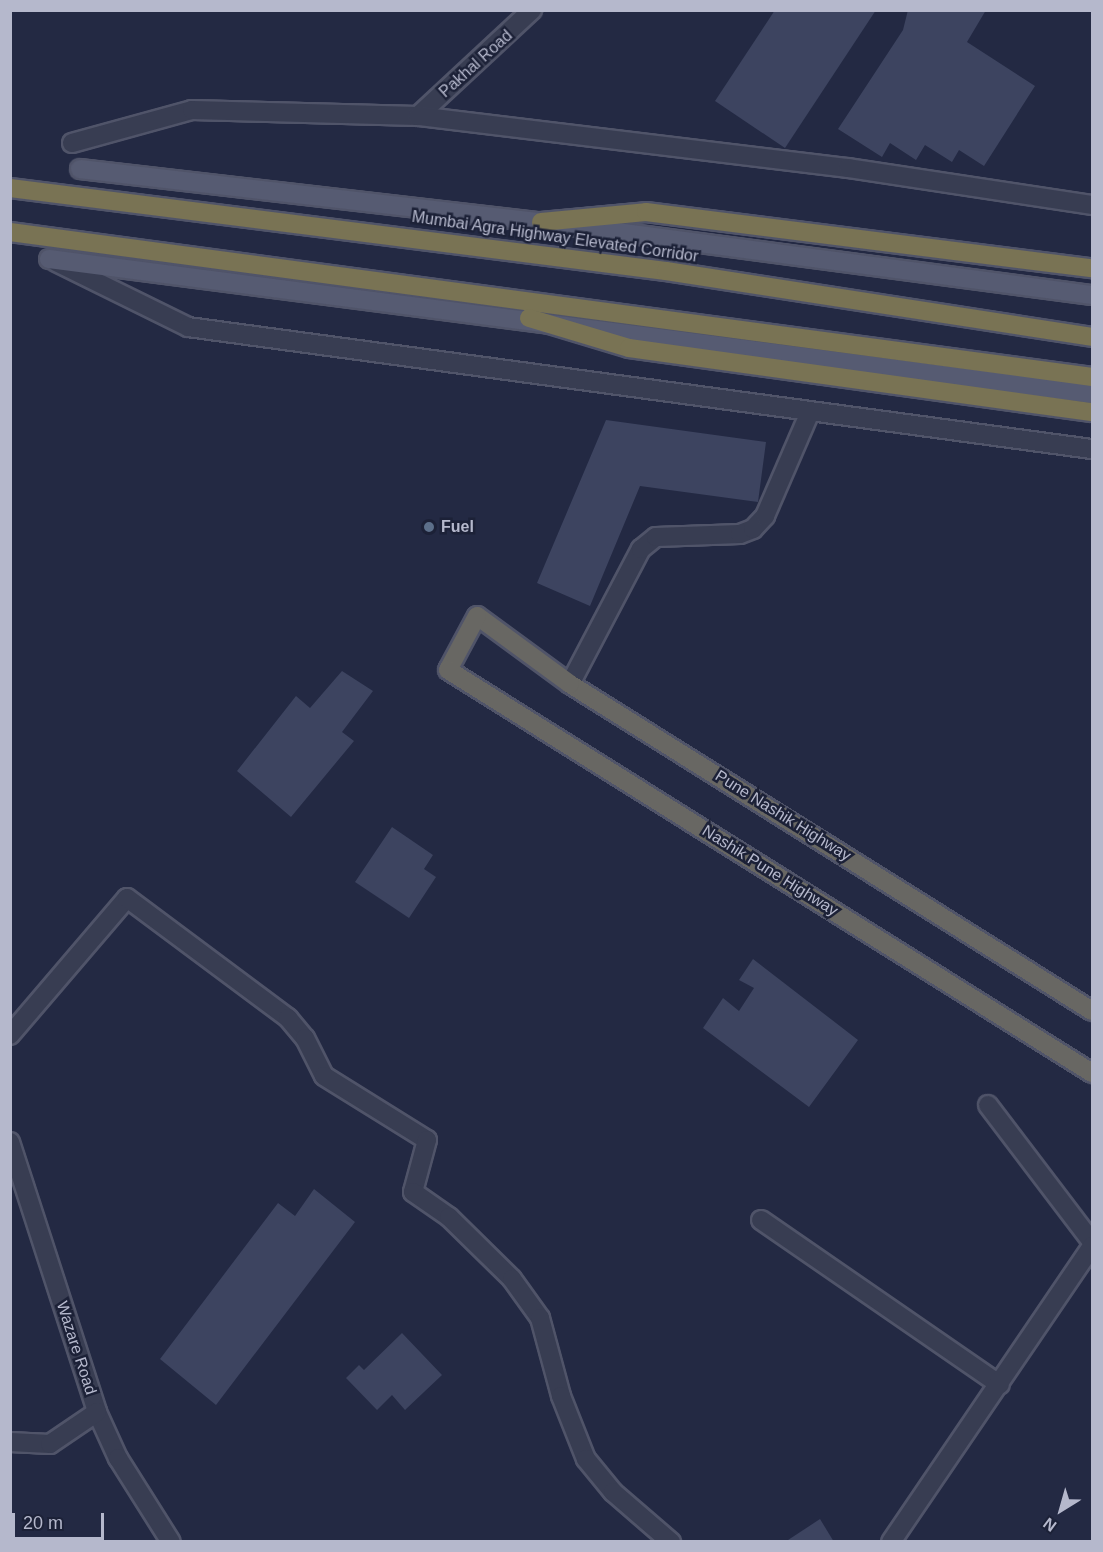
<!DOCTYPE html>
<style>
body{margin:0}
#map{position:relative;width:1103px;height:1552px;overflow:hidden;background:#232943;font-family:Helvetica,sans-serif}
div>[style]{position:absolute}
.building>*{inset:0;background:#3d4460}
.roads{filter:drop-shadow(2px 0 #505469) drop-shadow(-2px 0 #505469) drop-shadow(0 2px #505469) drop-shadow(0 -2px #505469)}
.minor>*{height:18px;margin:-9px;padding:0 9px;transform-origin:9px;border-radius:9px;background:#383d52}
.tertiary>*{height:18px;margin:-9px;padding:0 9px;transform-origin:9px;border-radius:9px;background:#383d52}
.primary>*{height:18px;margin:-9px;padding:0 9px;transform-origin:9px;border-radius:9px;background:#565b72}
.trunk>*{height:18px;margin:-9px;padding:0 9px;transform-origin:9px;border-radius:9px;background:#686763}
.motorway>*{height:18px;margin:-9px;padding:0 9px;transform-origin:9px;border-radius:9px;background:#797354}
.dots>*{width:16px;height:16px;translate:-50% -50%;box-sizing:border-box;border:3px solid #1c2137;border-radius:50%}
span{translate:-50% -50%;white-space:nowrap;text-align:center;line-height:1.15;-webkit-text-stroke:5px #1c2137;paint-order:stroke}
.street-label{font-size:16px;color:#b5b8cc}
.poi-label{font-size:16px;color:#b5b8cc;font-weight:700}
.left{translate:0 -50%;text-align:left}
.frame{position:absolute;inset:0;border:12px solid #b5b8cc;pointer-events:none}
.north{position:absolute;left:1031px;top:1480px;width:60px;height:60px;-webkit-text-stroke:4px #1c2137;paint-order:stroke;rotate:217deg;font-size:16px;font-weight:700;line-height:24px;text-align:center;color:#b5b8cc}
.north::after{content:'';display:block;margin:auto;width:21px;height:27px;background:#b5b8cc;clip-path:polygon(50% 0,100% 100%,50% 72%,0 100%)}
.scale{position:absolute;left:12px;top:1513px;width:92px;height:27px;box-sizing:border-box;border:3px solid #b5b8cc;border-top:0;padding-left:8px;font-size:18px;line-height:21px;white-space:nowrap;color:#b5b8cc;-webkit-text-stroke:4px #1c2137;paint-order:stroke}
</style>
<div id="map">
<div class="building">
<i style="clip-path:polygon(775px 10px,876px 10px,785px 148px,715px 101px)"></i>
<i style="clip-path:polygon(908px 10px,986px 10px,967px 42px,1035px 86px,984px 166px,959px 150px,952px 162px,925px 145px,916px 160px,890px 143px,882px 157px,838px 129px,903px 30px)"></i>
<i style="clip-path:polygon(606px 420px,766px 442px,758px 502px,640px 486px,590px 606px,537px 583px)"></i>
<i style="clip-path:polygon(342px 671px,373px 691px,342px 732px,354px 741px,291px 817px,237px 771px,296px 696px,310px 708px)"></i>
<i style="clip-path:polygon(392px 827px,433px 855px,424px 869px,436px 877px,409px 918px,355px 882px)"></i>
<i style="clip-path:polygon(753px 959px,858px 1040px,809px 1107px,703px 1028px,723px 998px,739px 1011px,754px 988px,739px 980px)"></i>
<i style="clip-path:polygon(314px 1189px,355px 1222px,216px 1405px,160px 1359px,278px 1203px,295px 1216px)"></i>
<i style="clip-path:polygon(402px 1333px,442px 1375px,405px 1410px,392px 1395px,377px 1410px,346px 1378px,359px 1365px,364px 1370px)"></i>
<i style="clip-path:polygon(820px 1519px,834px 1542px,785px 1542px)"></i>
</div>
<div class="roads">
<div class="minor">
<i style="left:570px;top:684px;width:153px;rotate:-62.3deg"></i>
<i style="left:641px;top:549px;width:19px;rotate:-39deg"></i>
<i style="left:656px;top:537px;width:84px;rotate:-2deg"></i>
<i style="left:740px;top:534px;width:14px;rotate:-21deg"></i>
<i style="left:753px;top:529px;width:18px;rotate:-47deg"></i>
<i style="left:765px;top:516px;width:113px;rotate:-66.6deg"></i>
<i style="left:10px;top:1035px;width:180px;rotate:-49.5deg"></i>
<i style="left:127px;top:898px;width:201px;rotate:36.7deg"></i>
<i style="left:288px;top:1018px;width:26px;rotate:50deg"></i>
<i style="left:305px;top:1038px;width:42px;rotate:63.4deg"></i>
<i style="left:324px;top:1076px;width:121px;rotate:31.9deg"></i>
<i style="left:427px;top:1140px;width:54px;rotate:105.1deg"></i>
<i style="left:413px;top:1192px;width:44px;rotate:34.8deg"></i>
<i style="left:449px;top:1217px;width:88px;rotate:44.5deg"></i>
<i style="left:512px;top:1279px;width:48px;rotate:54.3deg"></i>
<i style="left:540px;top:1318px;width:81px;rotate:74.9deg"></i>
<i style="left:561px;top:1396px;width:68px;rotate:68.4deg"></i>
<i style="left:586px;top:1459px;width:43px;rotate:50.7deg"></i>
<i style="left:613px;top:1492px;width:77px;rotate:40.8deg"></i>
<i style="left:988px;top:1105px;width:172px;rotate:52.8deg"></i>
<i style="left:761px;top:1220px;width:290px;rotate:34.6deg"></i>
<i style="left:891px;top:1542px;width:358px;rotate:-55.8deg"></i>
</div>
<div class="tertiary">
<i style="left:418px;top:116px;width:156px;rotate:-42.9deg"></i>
<i style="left:72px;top:143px;width:124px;rotate:-15.4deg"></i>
<i style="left:192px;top:110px;width:226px;rotate:1.5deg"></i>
<i style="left:418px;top:116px;width:433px;rotate:6.9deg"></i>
<i style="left:848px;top:168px;width:247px;rotate:8.6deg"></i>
<i style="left:56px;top:262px;width:147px;rotate:26.2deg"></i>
<i style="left:188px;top:327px;width:912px;rotate:7.69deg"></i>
<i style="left:10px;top:1142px;width:284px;rotate:72.1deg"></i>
<i style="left:97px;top:1412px;width:51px;rotate:65.5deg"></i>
<i style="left:118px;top:1458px;width:99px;rotate:57.8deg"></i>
<i style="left:10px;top:1442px;width:40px;rotate:2.9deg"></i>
<i style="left:50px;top:1444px;width:57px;rotate:-34.2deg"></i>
</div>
<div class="primary">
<i style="left:80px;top:169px;width:464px;rotate:6.6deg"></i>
<i style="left:541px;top:222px;width:556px;rotate:7.55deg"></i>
<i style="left:49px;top:259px;width:1052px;rotate:7.38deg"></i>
</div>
<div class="trunk">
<i style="left:1092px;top:1011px;width:616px;rotate:-147.94deg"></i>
<i style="left:570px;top:684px;width:115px;rotate:-143.8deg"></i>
<i style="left:477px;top:616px;width:61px;rotate:118.2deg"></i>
<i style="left:448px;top:670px;width:760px;rotate:32.04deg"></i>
</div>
<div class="motorway">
<i style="left:10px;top:188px;width:661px;rotate:7.21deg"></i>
<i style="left:666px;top:271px;width:431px;rotate:8.8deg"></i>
<i style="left:541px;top:222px;width:105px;rotate:-5.4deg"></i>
<i style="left:646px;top:212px;width:450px;rotate:7.2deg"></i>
<i style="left:10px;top:232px;width:1092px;rotate:7.63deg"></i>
<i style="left:529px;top:318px;width:104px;rotate:16.7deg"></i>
<i style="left:629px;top:348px;width:467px;rotate:7.9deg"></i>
</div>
</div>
<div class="dots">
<i style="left:429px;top:527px;background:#5c6f8a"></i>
</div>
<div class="street-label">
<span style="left:476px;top:64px;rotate:-42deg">Pakhal Road</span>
<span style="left:555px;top:237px;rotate:8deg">Mumbai Agra Highway Elevated Corridor</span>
<span style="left:783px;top:816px;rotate:32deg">Pune Nashik Highway</span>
<span style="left:770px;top:871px;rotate:32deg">Nashik Pune Highway</span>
<span style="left:76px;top:1348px;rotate:72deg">Wazare Road</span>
</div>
<div class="poi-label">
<span class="left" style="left:441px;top:527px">Fuel</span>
</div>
<div class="frame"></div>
<div class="north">N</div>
<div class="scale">20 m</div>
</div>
